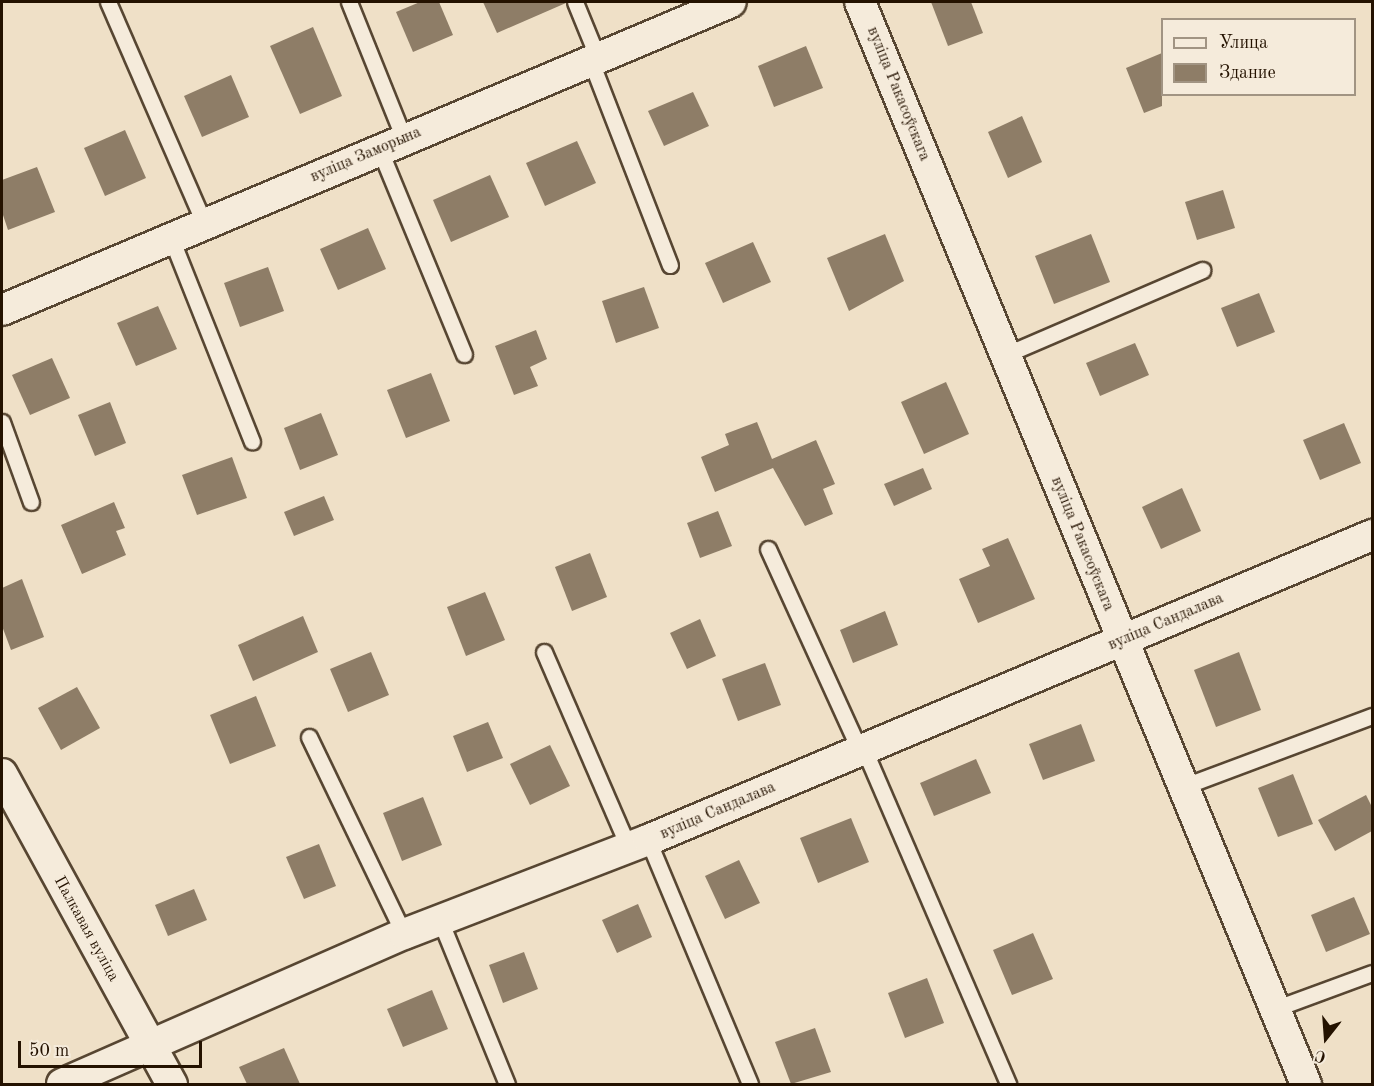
<!DOCTYPE html>
<meta charset="utf-8">
<style>
body{margin:0}
#map{position:relative;width:1374px;height:1086px;overflow:hidden;background:#efe0c7;font-family:"Old Standard TT",serif}
div>[style]{position:absolute}
.building>*{inset:0;background:#8e7d67}
.roads{filter:drop-shadow(2px 0 #574632) drop-shadow(-2px 0 #574632) drop-shadow(0 2px #574632) drop-shadow(0 -2px #574632)}
.lane>*{height:15px;margin:-7.5px;padding:0 7.5px;transform-origin:7.5px;border-radius:7.5px;background:#f5ebdb}
.street>*{height:30px;margin:-15px;padding:0 15px;transform-origin:15px;border-radius:15px;background:#f5ebdb}
span{translate:-50% -50%;white-space:nowrap;text-align:center;line-height:1.15;-webkit-text-stroke:4.5px #f5ebdb;paint-order:stroke}
.street-label{font-size:16px;color:#241200}
.frame{position:absolute;inset:0;border:3px solid #241200;pointer-events:none}
.legend{position:absolute;left:1161px;top:18px;width:195px;height:78px;box-sizing:border-box;background:#f5ebdb;border:2px solid #a19483;margin:0;padding:8px 10px;list-style:none;font-size:18px;color:#241200}
.legend li{display:flex;align-items:center;gap:12px;height:30px}
.legend b{width:30px;border:2px solid #a19483}
.north{position:absolute;left:1296px;top:1008px;width:60px;height:60px;-webkit-text-stroke:4px #f5ebdb;paint-order:stroke;rotate:197deg;font-size:16px;font-weight:700;line-height:24px;text-align:center;color:#241200}
.north::after{content:'';display:block;margin:auto;width:21px;height:27px;background:#241200;clip-path:polygon(50% 0,100% 100%,50% 72%,0 100%)}
.scale{position:absolute;left:18px;top:1041px;width:184px;height:27px;box-sizing:border-box;border:3px solid #241200;border-top:0;padding-left:8px;font-size:18px;line-height:21px;white-space:nowrap;color:#241200;-webkit-text-stroke:4px #f5ebdb;paint-order:stroke}
</style>
<div id="map">
<div class="building">
<i style="clip-path:polygon(420px 2px,439px 2px,453px 35px,413px 52px,396px 12px)"></i>
<i style="clip-path:polygon(483px 2px,565px 2px,566px 3px,497px 33px)"></i>
<i style="clip-path:polygon(931px 2px,971px 2px,983px 33px,948px 46px)"></i>
<i style="clip-path:polygon(313px 27px,342px 96px,300px 114px,270px 46px)"></i>
<i style="clip-path:polygon(806px 46px,823px 88px,774px 107px,758px 66px)"></i>
<i style="clip-path:polygon(1162px 53px,1162px 106px,1144px 113px,1126px 68px)"></i>
<i style="clip-path:polygon(231px 75px,249px 117px,202px 137px,184px 96px)"></i>
<i style="clip-path:polygon(693px 92px,709px 126px,664px 146px,648px 111px)"></i>
<i style="clip-path:polygon(1022px 116px,1042px 162px,1008px 178px,988px 132px)"></i>
<i style="clip-path:polygon(125px 130px,146px 178px,105px 196px,84px 148px)"></i>
<i style="clip-path:polygon(577px 141px,596px 183px,545px 206px,526px 163px)"></i>
<i style="clip-path:polygon(37px 167px,55px 212px,8px 230px,2px 212px,2px 180px)"></i>
<i style="clip-path:polygon(490px 175px,509px 217px,451px 242px,433px 200px)"></i>
<i style="clip-path:polygon(1223px 190px,1235px 228px,1197px 240px,1185px 202px)"></i>
<i style="clip-path:polygon(368px 228px,386px 269px,338px 290px,320px 249px)"></i>
<i style="clip-path:polygon(885px 234px,904px 281px,849px 311px,827px 258px)"></i>
<i style="clip-path:polygon(1091px 234px,1110px 282px,1054px 304px,1035px 256px)"></i>
<i style="clip-path:polygon(753px 242px,771px 282px,723px 303px,705px 263px)"></i>
<i style="clip-path:polygon(268px 267px,284px 311px,240px 327px,224px 283px)"></i>
<i style="clip-path:polygon(644px 287px,659px 328px,616px 343px,602px 301px)"></i>
<i style="clip-path:polygon(1259px 293px,1275px 332px,1237px 347px,1221px 308px)"></i>
<i style="clip-path:polygon(158px 306px,177px 349px,136px 366px,117px 323px)"></i>
<i style="clip-path:polygon(536px 330px,547px 359px,530px 367px,538px 386px,514px 395px,495px 346px)"></i>
<i style="clip-path:polygon(1135px 343px,1149px 375px,1100px 396px,1086px 363px)"></i>
<i style="clip-path:polygon(52px 358px,70px 398px,30px 415px,12px 375px)"></i>
<i style="clip-path:polygon(431px 373px,450px 421px,406px 438px,387px 390px)"></i>
<i style="clip-path:polygon(946px 382px,969px 434px,924px 454px,901px 402px)"></i>
<i style="clip-path:polygon(110px 402px,126px 443px,95px 456px,78px 415px)"></i>
<i style="clip-path:polygon(321px 413px,338px 455px,300px 470px,284px 428px)"></i>
<i style="clip-path:polygon(757px 422px,772px 459px,816px 440px,835px 484px,823px 489px,833px 514px,805px 526px,773px 468px,715px 492px,701px 457px,729px 445px,725px 434px)"></i>
<i style="clip-path:polygon(1344px 423px,1361px 463px,1320px 480px,1303px 440px)"></i>
<i style="clip-path:polygon(232px 457px,247px 498px,197px 515px,182px 475px)"></i>
<i style="clip-path:polygon(923px 468px,932px 489px,894px 506px,884px 484px)"></i>
<i style="clip-path:polygon(1182px 488px,1201px 531px,1161px 549px,1142px 507px)"></i>
<i style="clip-path:polygon(324px 496px,334px 520px,294px 536px,284px 512px)"></i>
<i style="clip-path:polygon(114px 502px,125px 528px,116px 531px,126px 555px,82px 574px,61px 525px)"></i>
<i style="clip-path:polygon(718px 511px,732px 546px,700px 558px,687px 523px)"></i>
<i style="clip-path:polygon(1008px 538px,1035px 599px,978px 623px,959px 579px,990px 566px,982px 549px)"></i>
<i style="clip-path:polygon(590px 553px,607px 597px,572px 611px,555px 567px)"></i>
<i style="clip-path:polygon(22px 579px,44px 637px,11px 650px,2px 626px,2px 588px)"></i>
<i style="clip-path:polygon(485px 592px,505px 640px,466px 656px,447px 607px)"></i>
<i style="clip-path:polygon(885px 611px,898px 645px,853px 663px,840px 630px)"></i>
<i style="clip-path:polygon(303px 616px,318px 652px,253px 681px,238px 645px)"></i>
<i style="clip-path:polygon(700px 619px,716px 656px,687px 669px,670px 633px)"></i>
<i style="clip-path:polygon(371px 652px,389px 695px,348px 712px,330px 669px)"></i>
<i style="clip-path:polygon(1239px 652px,1261px 710px,1216px 727px,1194px 670px)"></i>
<i style="clip-path:polygon(765px 663px,781px 705px,738px 721px,722px 679px)"></i>
<i style="clip-path:polygon(77px 687px,100px 728px,61px 750px,38px 708px)"></i>
<i style="clip-path:polygon(256px 696px,276px 746px,230px 764px,210px 715px)"></i>
<i style="clip-path:polygon(488px 722px,503px 758px,467px 772px,453px 736px)"></i>
<i style="clip-path:polygon(1081px 724px,1095px 761px,1043px 780px,1029px 744px)"></i>
<i style="clip-path:polygon(550px 745px,570px 786px,530px 805px,510px 764px)"></i>
<i style="clip-path:polygon(976px 759px,991px 793px,934px 816px,920px 783px)"></i>
<i style="clip-path:polygon(1293px 774px,1313px 824px,1278px 837px,1258px 788px)"></i>
<i style="clip-path:polygon(1366px 795px,1372px 807px,1372px 831px,1335px 851px,1318px 820px)"></i>
<i style="clip-path:polygon(423px 797px,442px 845px,402px 861px,383px 813px)"></i>
<i style="clip-path:polygon(851px 818px,869px 862px,818px 883px,800px 838px)"></i>
<i style="clip-path:polygon(319px 844px,336px 886px,304px 899px,286px 857px)"></i>
<i style="clip-path:polygon(739px 860px,760px 903px,725px 919px,705px 876px)"></i>
<i style="clip-path:polygon(194px 889px,207px 920px,168px 936px,155px 905px)"></i>
<i style="clip-path:polygon(1354px 897px,1370px 934px,1326px 952px,1311px 915px)"></i>
<i style="clip-path:polygon(638px 904px,652px 937px,617px 953px,602px 920px)"></i>
<i style="clip-path:polygon(1033px 933px,1053px 979px,1012px 995px,993px 950px)"></i>
<i style="clip-path:polygon(524px 952px,538px 989px,503px 1003px,489px 965px)"></i>
<i style="clip-path:polygon(927px 978px,944px 1023px,905px 1038px,888px 993px)"></i>
<i style="clip-path:polygon(432px 990px,448px 1029px,403px 1047px,387px 1009px)"></i>
<i style="clip-path:polygon(815px 1028px,831px 1072px,791px 1084px,775px 1042px)"></i>
<i style="clip-path:polygon(284px 1048px,300px 1084px,247px 1084px,239px 1067px)"></i>
</div>
<div class="roads">
<div class="lane">
<i style="left:108px;top:2px;width:241px;rotate:66.5deg"></i>
<i style="left:349px;top:2px;width:148px;rotate:68.1deg"></i>
<i style="left:575px;top:2px;width:58px;rotate:67.8deg"></i>
<i style="left:590px;top:59px;width:221px;rotate:68.8deg"></i>
<i style="left:379px;top:148px;width:223px;rotate:67.6deg"></i>
<i style="left:171px;top:238px;width:219px;rotate:68.3deg"></i>
<i style="left:1005px;top:355px;width:215px;rotate:-23.3deg"></i>
<i style="left:2px;top:422px;width:85px;rotate:70.1deg"></i>
<i style="left:768px;top:549px;width:222px;rotate:65.5deg"></i>
<i style="left:544px;top:652px;width:214px;rotate:66.6deg"></i>
<i style="left:309px;top:737px;width:219px;rotate:64.3deg"></i>
<i style="left:864px;top:749px;width:365px;rotate:66.7deg"></i>
<i style="left:1182px;top:787px;width:203px;rotate:-20.5deg"></i>
<i style="left:648px;top:840px;width:264px;rotate:67.3deg"></i>
<i style="left:440px;top:920px;width:177px;rotate:67.8deg"></i>
<i style="left:1274px;top:1009px;width:104px;rotate:-20.2deg"></i>
</div>
<div class="street">
<i style="left:860px;top:2px;width:1170px;rotate:67.6deg"></i>
<i style="left:2px;top:310px;width:791px;rotate:-22.9deg"></i>
<i style="left:2px;top:774px;width:354px;rotate:61.3deg"></i>
<i style="left:62px;top:1084px;width:373px;rotate:-23.7deg"></i>
<i style="left:404px;top:934px;width:261px;rotate:-21.1deg"></i>
<i style="left:648px;top:840px;width:786px;rotate:-22.84deg"></i>
</div>
</div>
<div class="street-label">
<span style="left:898px;top:94px;rotate:68deg">вуліца Ракасоўскага</span>
<span style="left:366px;top:155px;rotate:-23deg">вуліца Заморына</span>
<span style="left:1082px;top:544px;rotate:68deg">вуліца Ракасоўскага</span>
<span style="left:1166px;top:622px;rotate:-23deg">вуліца Сандалава</span>
<span style="left:718px;top:811px;rotate:-23deg">вуліца Сандалава</span>
<span style="left:86px;top:929px;rotate:61deg">Палкавая вуліца</span>
</div>
<div class="frame"></div>
<ul class="legend">
<li><b style="height:8px;background:#f5ebdb"></b>Улица</li>
<li><b style="height:16px;background:#8e7d67"></b>Здание</li>
</ul>
<div class="north">С</div>
<div class="scale">50 m</div>
</div>
